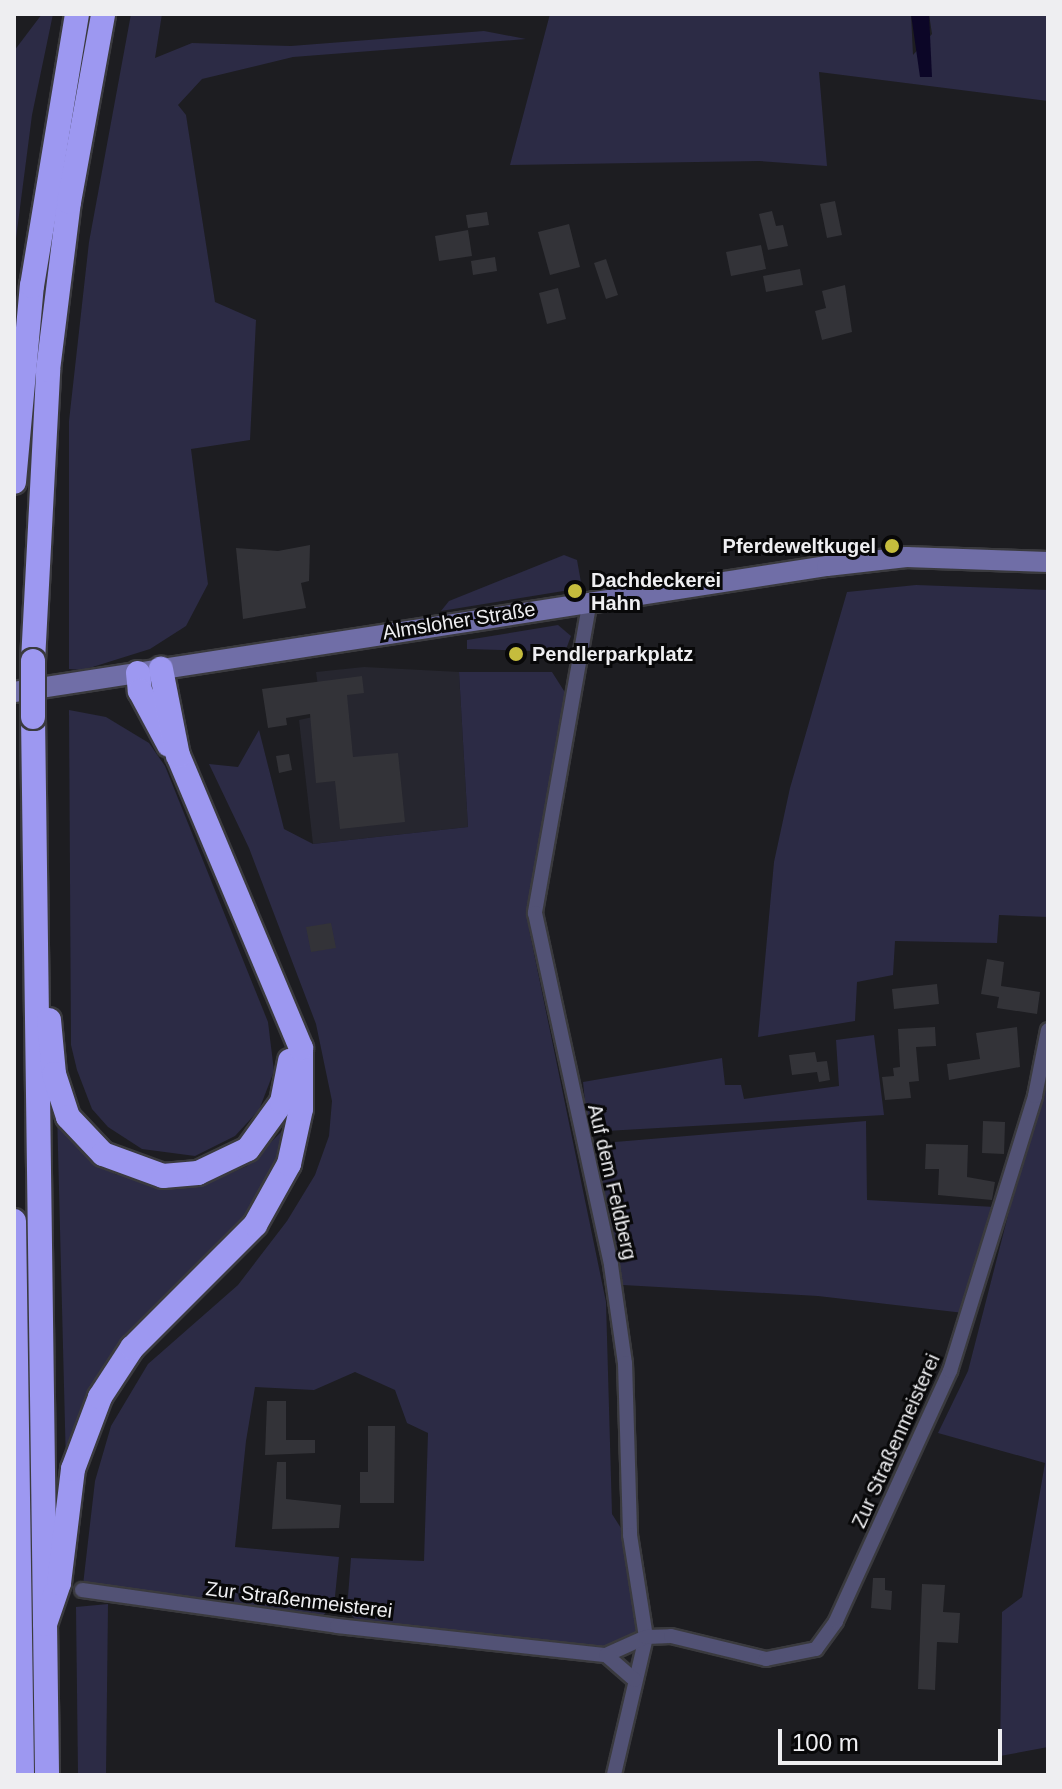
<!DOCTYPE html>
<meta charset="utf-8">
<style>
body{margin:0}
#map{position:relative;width:1062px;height:1789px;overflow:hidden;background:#1d1d21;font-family:Helvetica,sans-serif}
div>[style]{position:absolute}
.built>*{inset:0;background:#26262f}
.green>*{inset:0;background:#2c2b45}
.water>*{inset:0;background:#0c0627}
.building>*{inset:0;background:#333338}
.roads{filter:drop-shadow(2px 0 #3a3a3e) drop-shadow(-2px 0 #3a3a3e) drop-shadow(0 2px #3a3a3e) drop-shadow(0 -2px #3a3a3e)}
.street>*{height:14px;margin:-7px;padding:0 7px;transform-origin:7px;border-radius:7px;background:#525275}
.secondary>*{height:20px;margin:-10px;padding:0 10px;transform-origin:10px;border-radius:10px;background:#706ea7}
.highway>*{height:24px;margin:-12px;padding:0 12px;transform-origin:12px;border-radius:12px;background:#9d98f1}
.bridges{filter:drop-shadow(2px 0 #3a3a3e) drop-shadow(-2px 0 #3a3a3e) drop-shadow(0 2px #3a3a3e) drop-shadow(0 -2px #3a3a3e)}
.highway-bridge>*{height:24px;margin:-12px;padding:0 12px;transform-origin:12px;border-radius:12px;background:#9d98f1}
.dots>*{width:22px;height:22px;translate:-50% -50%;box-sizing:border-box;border:4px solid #080809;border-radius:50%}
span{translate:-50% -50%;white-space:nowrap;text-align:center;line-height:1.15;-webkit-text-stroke:6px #080809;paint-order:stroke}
.poi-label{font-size:20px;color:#eeeef1;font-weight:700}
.right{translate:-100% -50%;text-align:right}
.left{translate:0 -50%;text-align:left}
.street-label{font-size:20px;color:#eeeef1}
.frame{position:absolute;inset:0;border:16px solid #eeeef1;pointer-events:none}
.scale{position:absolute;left:778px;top:1729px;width:224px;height:36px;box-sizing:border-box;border:4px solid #eeeef1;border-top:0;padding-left:10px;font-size:24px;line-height:28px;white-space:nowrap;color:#eeeef1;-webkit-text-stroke:6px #080809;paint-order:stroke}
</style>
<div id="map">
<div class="built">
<i style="clip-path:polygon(364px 667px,459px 672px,468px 827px,313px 844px,299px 720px,322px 715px,316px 672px)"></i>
</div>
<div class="green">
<i style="clip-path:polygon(42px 14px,53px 14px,32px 115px,14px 254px,14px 51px)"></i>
<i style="clip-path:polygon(131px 14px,162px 14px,155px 58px,192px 43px,291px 46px,484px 31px,526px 39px,293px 57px,202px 79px,178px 105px,186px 115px,215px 302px,256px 320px,250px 440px,191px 449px,208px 584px,186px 626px,150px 649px,83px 670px,69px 669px,69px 421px,89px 242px)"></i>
<i style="clip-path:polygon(550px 14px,911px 14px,913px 55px,932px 34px,929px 14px,1048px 14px,1048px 101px,819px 72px,827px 166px,759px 161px,510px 165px)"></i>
<i style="clip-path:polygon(564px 555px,577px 560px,582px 588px,441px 611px,449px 601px)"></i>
<i style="clip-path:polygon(916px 585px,1048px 590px,1048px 917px,999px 915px,997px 943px,895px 941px,893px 975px,857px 982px,855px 1021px,758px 1037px,774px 862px,790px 788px,847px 592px)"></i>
<i style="clip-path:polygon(558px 625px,571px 636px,565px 652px,467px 649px,467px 640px)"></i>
<i style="clip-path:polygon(459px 672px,552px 672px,566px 694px,529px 929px,606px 1302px,612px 1514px,626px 1536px,639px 1630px,629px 1640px,599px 1650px,357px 1622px,347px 1609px,351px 1558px,424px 1561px,428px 1433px,407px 1423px,395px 1390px,355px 1372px,314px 1390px,255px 1387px,246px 1441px,235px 1547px,339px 1557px,334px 1606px,322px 1616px,83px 1585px,95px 1481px,111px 1426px,148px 1364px,238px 1285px,287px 1221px,315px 1175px,329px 1136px,332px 1101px,316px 1024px,249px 848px,209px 764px,238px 767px,259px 730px,284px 829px,313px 844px,468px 827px)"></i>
<i style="clip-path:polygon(69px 710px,106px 717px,149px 743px,165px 766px,268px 1022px,274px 1071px,259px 1110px,235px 1136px,195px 1156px,142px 1149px,108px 1127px,92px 1109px,77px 1070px,71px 1045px)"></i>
<i style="clip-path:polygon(874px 1035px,884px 1115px,588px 1132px,583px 1082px,722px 1058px,725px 1085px,741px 1085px,744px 1099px,839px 1086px,836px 1040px)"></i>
<i style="clip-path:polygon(1048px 1060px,1048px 1747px,1000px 1756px,1002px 1612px,1022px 1597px,1045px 1463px,938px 1433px,968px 1371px)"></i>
<i style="clip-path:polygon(57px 1110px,77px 1145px,115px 1174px,172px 1187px,208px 1183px,247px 1166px,291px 1122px,270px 1188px,249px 1225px,177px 1289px,66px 1465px)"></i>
<i style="clip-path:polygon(866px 1121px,867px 1200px,995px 1207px,964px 1313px,818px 1296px,623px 1285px,591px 1144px)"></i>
<i style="clip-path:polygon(108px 1604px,106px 1775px,78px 1775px,76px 1607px)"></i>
</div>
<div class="water">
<i style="clip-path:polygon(911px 14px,929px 14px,932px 77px,920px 77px)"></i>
</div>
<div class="building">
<i style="clip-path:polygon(835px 201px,842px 235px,827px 238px,820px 204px)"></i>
<i style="clip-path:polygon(772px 211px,776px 226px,783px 225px,788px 246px,768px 250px,759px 214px)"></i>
<i style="clip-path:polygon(487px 212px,489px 225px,468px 228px,466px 215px)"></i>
<i style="clip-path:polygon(569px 224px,580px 267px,550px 275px,538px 232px)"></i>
<i style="clip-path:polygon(468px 230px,472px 256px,439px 261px,435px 236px)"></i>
<i style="clip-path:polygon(761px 245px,766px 269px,731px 276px,726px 252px)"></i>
<i style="clip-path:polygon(495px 257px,497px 271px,473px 275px,471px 261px)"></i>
<i style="clip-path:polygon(606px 259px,618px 295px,606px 299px,594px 263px)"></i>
<i style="clip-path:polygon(800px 269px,803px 285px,766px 292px,763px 276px)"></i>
<i style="clip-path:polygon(845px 285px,852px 332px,822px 340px,815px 311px,826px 308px,822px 291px)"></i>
<i style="clip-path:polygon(558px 288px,566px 319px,547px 324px,539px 293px)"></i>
<i style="clip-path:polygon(310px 545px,309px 581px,301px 583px,306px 608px,243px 619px,236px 548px,278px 551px)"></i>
<i style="clip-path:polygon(362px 676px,364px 693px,347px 695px,353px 757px,398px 753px,405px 822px,340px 829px,335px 781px,316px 783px,310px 714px,286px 718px,287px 725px,268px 728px,262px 689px)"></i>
<i style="clip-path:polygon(289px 754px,292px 770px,279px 773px,276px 756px)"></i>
<i style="clip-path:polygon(331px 923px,336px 948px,311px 952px,306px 927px)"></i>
<i style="clip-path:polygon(987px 959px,1004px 962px,1001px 986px,1040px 992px,1037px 1014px,997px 1008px,999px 997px,981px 994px)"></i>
<i style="clip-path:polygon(937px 984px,939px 1004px,894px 1009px,892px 989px)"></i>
<i style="clip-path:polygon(935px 1027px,936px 1046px,916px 1047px,919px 1081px,909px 1082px,911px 1098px,885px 1100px,882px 1077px,894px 1076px,893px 1068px,900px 1067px,898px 1029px)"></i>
<i style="clip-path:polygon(1017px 1027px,1020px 1067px,949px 1080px,947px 1064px,980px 1059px,976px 1033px)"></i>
<i style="clip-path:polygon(815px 1052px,817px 1062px,827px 1061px,830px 1080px,819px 1082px,817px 1072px,792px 1075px,789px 1055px)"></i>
<i style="clip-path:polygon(983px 1121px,1005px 1122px,1004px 1154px,982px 1153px)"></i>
<i style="clip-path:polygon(926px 1144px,968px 1145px,967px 1177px,995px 1182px,992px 1200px,938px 1195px,939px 1169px,925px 1169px)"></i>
<i style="clip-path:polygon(267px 1401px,286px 1401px,286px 1440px,315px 1440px,315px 1453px,265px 1455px)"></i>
<i style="clip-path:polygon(368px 1426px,395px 1426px,394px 1503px,360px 1503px,360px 1472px,368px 1472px)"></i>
<i style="clip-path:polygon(277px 1462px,286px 1462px,286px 1499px,341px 1505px,339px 1528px,272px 1529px)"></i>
<i style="clip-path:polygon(873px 1578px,885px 1578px,885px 1590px,892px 1591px,891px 1610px,871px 1608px)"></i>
<i style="clip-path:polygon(922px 1584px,945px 1585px,943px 1612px,960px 1613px,958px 1643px,937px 1642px,935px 1690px,918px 1689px)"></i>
</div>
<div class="roads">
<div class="street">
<i style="left:590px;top:600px;width:318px;rotate:100deg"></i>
<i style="left:535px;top:913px;width:360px;rotate:77.8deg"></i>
<i style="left:611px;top:1265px;width:99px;rotate:81.9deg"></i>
<i style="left:625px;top:1363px;width:172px;rotate:88.3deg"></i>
<i style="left:630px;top:1535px;width:103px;rotate:81.1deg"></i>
<i style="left:646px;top:1637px;width:142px;rotate:103.1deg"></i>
<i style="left:82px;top:1590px;width:258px;rotate:8deg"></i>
<i style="left:337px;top:1626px;width:271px;rotate:6.2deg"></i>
<i style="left:606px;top:1655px;width:44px;rotate:-24.2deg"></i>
<i style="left:646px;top:1637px;width:25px;rotate:-2deg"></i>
<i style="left:671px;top:1636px;width:98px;rotate:13.6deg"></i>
<i style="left:766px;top:1659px;width:51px;rotate:-11.3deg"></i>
<i style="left:816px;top:1649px;width:34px;rotate:-54deg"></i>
<i style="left:836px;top:1621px;width:275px;rotate:-65.5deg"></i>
<i style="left:950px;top:1371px;width:288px;rotate:-72.8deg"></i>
<i style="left:1035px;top:1096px;width:67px;rotate:-78.9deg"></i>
<i style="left:606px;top:1655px;width:38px;rotate:41deg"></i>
</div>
<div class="secondary">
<i style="left:14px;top:692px;width:823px;rotate:-8.81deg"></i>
<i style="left:827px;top:566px;width:80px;rotate:-6.5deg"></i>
<i style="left:906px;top:557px;width:142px;rotate:2deg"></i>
</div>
<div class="highway">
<i style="left:14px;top:482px;width:197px;rotate:-84.8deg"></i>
<i style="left:32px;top:286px;width:276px;rotate:-80.6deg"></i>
<i style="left:33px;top:661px;width:291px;rotate:-87deg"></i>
<i style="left:48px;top:370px;width:169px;rotate:-82.9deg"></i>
<i style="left:69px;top:202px;width:191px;rotate:-79.7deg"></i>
<i style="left:138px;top:673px;width:18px;rotate:84deg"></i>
<i style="left:140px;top:691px;width:61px;rotate:61.8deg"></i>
<i style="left:33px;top:717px;width:1058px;rotate:89.24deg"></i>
<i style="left:49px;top:1020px;width:54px;rotate:84.7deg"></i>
<i style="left:54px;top:1074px;width:45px;rotate:72deg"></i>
<i style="left:68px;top:1117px;width:51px;rotate:46.6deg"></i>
<i style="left:103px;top:1154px;width:64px;rotate:20.1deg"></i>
<i style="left:163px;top:1176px;width:35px;rotate:-5deg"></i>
<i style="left:198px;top:1173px;width:55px;rotate:-25.6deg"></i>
<i style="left:248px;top:1149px;width:58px;rotate:-54.1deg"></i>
<i style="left:282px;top:1102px;width:42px;rotate:-79deg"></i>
<i style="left:14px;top:1221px;width:554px;rotate:89.17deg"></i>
<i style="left:45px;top:1624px;width:43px;rotate:-71.1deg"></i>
<i style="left:59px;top:1583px;width:115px;rotate:-83deg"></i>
<i style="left:73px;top:1469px;width:77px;rotate:-69.4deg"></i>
<i style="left:100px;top:1397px;width:59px;rotate:-56.9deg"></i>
<i style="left:132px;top:1348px;width:174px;rotate:-45deg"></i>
<i style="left:255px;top:1225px;width:70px;rotate:-60.9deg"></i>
<i style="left:289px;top:1164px;width:56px;rotate:-77.7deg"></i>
<i style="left:301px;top:1109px;width:61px;rotate:-90deg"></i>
<i style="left:301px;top:1048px;width:317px;rotate:-112.8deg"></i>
<i style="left:178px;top:756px;width:89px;rotate:-101.1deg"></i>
</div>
</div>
<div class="bridges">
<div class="highway-bridge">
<i style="left:33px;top:661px;width:56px;rotate:90deg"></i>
</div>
</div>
<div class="dots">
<i style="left:892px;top:546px;background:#c5bc3d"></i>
<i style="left:575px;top:591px;background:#c5bc3d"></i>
<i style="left:516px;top:654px;background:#c5bc3d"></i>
</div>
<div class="poi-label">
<span class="right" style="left:876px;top:546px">Pferdeweltkugel</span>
<span class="left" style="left:591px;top:592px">Dachdeckerei<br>Hahn</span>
<span class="left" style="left:532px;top:654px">Pendlerparkplatz</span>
</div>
<div class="street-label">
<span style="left:459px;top:621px;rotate:-9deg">Almsloher Straße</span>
<span style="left:612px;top:1182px;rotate:77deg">Auf dem Feldberg</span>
<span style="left:896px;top:1441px;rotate:-66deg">Zur Straßenmeisterei</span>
<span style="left:299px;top:1600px;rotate:7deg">Zur Straßenmeisterei</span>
</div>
<div class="frame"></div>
<div class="scale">100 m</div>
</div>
